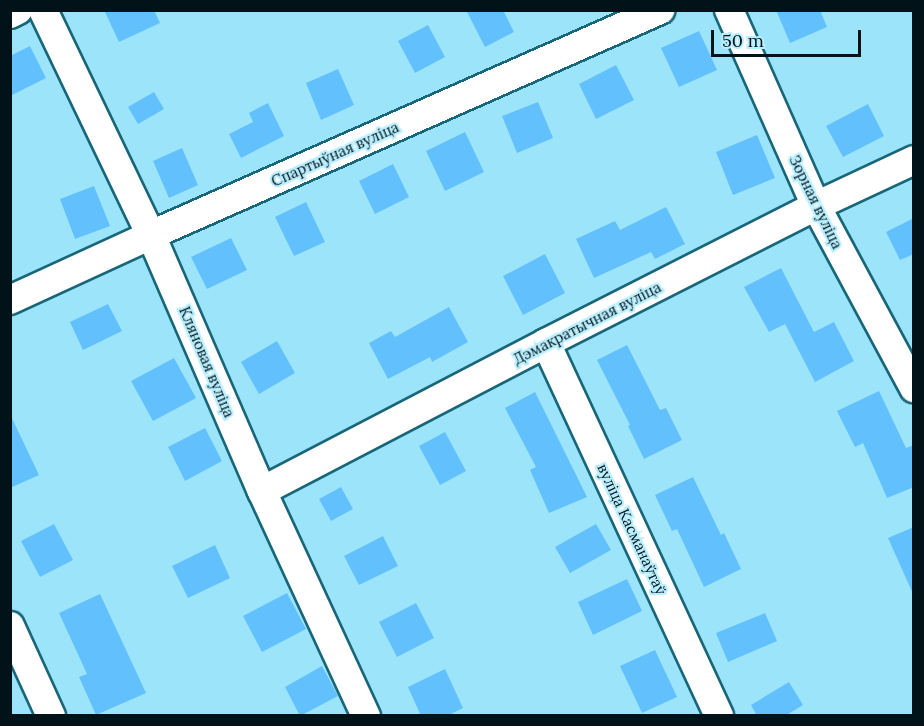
<!DOCTYPE html>
<meta charset="utf-8">
<style>
body{margin:0}
#map{position:relative;width:924px;height:726px;overflow:hidden;background:#9ce4f9;font-family:Lora,serif}
div>[style]{position:absolute}
.building>*{inset:0;background:#62c1fc}
.roads{filter:drop-shadow(2px 0 #186679) drop-shadow(-2px 0 #186679) drop-shadow(0 2px #186679) drop-shadow(0 -2px #186679)}
.minor>*{height:28px;margin:-14px;padding:0 14px;transform-origin:14px;border-radius:14px;background:#fff}
span{translate:-50% -50%;white-space:nowrap;text-align:center;line-height:1.15;-webkit-text-stroke:4.5px #b9eefe;paint-order:stroke}
.street-label{font-size:15px;color:#011218}
.frame{position:absolute;inset:0;border:12px solid #011218;pointer-events:none}
.scale{position:absolute;left:711px;top:30px;width:150px;height:27px;box-sizing:border-box;border:3px solid #011218;border-top:0;padding-left:8px;font-size:18px;line-height:21px;white-space:nowrap;color:#011218;-webkit-text-stroke:4px #b9eefe;paint-order:stroke}
</style>
<div id="map">
<div class="building">
<i style="clip-path:polygon(104px 10px,154px 10px,160px 23px,119px 42px)"></i>
<i style="clip-path:polygon(466px 10px,503px 10px,514px 32px,485px 47px)"></i>
<i style="clip-path:polygon(776px 10px,820px 10px,827px 27px,790px 43px)"></i>
<i style="clip-path:polygon(428px 25px,445px 57px,415px 73px,398px 41px)"></i>
<i style="clip-path:polygon(699px 31px,717px 70px,679px 87px,661px 48px)"></i>
<i style="clip-path:polygon(30px 46px,46px 78px,10px 96px,10px 56px)"></i>
<i style="clip-path:polygon(616px 65px,634px 100px,596px 119px,579px 84px)"></i>
<i style="clip-path:polygon(338px 69px,354px 105px,321px 120px,306px 83px)"></i>
<i style="clip-path:polygon(154px 92px,164px 109px,138px 124px,128px 107px)"></i>
<i style="clip-path:polygon(538px 102px,553px 138px,517px 153px,502px 116px)"></i>
<i style="clip-path:polygon(268px 103px,284px 136px,241px 158px,229px 134px,253px 122px,249px 113px)"></i>
<i style="clip-path:polygon(868px 104px,884px 136px,843px 157px,826px 126px)"></i>
<i style="clip-path:polygon(465px 132px,484px 172px,445px 191px,426px 151px)"></i>
<i style="clip-path:polygon(757px 135px,775px 178px,733px 195px,716px 152px)"></i>
<i style="clip-path:polygon(182px 148px,198px 185px,169px 198px,153px 161px)"></i>
<i style="clip-path:polygon(393px 164px,409px 197px,375px 214px,359px 181px)"></i>
<i style="clip-path:polygon(94px 186px,110px 226px,75px 239px,60px 199px)"></i>
<i style="clip-path:polygon(306px 202px,325px 242px,294px 256px,275px 217px)"></i>
<i style="clip-path:polygon(666px 207px,685px 244px,655px 259px,651px 252px,594px 278px,576px 239px,615px 221px,620px 230px)"></i>
<i style="clip-path:polygon(914px 218px,914px 254px,900px 260px,886px 232px)"></i>
<i style="clip-path:polygon(231px 238px,247px 270px,207px 289px,191px 257px)"></i>
<i style="clip-path:polygon(545px 254px,565px 293px,523px 315px,503px 276px)"></i>
<i style="clip-path:polygon(781px 268px,814px 332px,834px 322px,854px 361px,815px 382px,785px 324px,769px 332px,744px 287px)"></i>
<i style="clip-path:polygon(108px 304px,122px 331px,83px 350px,70px 322px)"></i>
<i style="clip-path:polygon(449px 307px,468px 342px,432px 362px,430px 357px,388px 379px,369px 343px,391px 331px,395px 337px)"></i>
<i style="clip-path:polygon(277px 341px,295px 373px,259px 394px,241px 362px)"></i>
<i style="clip-path:polygon(627px 345px,660px 410px,666px 408px,682px 440px,644px 459px,628px 426px,630px 425px,597px 360px)"></i>
<i style="clip-path:polygon(174px 358px,196px 398px,153px 421px,131px 381px)"></i>
<i style="clip-path:polygon(879px 391px,906px 448px,914px 445px,914px 487px,887px 498px,863px 443px,855px 447px,837px 411px)"></i>
<i style="clip-path:polygon(535px 392px,587px 497px,549px 513px,530px 470px,536px 467px,505px 408px)"></i>
<i style="clip-path:polygon(10px 414px,39px 475px,10px 488px)"></i>
<i style="clip-path:polygon(205px 428px,222px 461px,185px 481px,168px 447px)"></i>
<i style="clip-path:polygon(445px 432px,466px 471px,440px 485px,419px 446px)"></i>
<i style="clip-path:polygon(693px 477px,721px 535px,724px 533px,741px 569px,704px 587px,677px 529px,672px 531px,655px 495px)"></i>
<i style="clip-path:polygon(341px 487px,353px 509px,331px 521px,319px 499px)"></i>
<i style="clip-path:polygon(54px 524px,73px 560px,40px 577px,21px 541px)"></i>
<i style="clip-path:polygon(596px 524px,611px 550px,570px 573px,555px 547px)"></i>
<i style="clip-path:polygon(914px 527px,914px 596px,888px 538px)"></i>
<i style="clip-path:polygon(383px 536px,398px 566px,359px 585px,344px 556px)"></i>
<i style="clip-path:polygon(215px 545px,230px 578px,188px 598px,172px 566px)"></i>
<i style="clip-path:polygon(627px 579px,642px 611px,593px 635px,578px 602px)"></i>
<i style="clip-path:polygon(287px 593px,306px 629px,262px 652px,243px 616px)"></i>
<i style="clip-path:polygon(100px 594px,146px 693px,96px 715px,79px 677px,87px 674px,59px 613px)"></i>
<i style="clip-path:polygon(416px 603px,434px 638px,397px 657px,379px 622px)"></i>
<i style="clip-path:polygon(765px 613px,777px 641px,728px 662px,716px 633px)"></i>
<i style="clip-path:polygon(655px 650px,677px 697px,642px 713px,620px 666px)"></i>
<i style="clip-path:polygon(322px 666px,338px 696px,300px 716px,285px 687px)"></i>
<i style="clip-path:polygon(445px 669px,463px 708px,447px 716px,421px 716px,408px 687px)"></i>
<i style="clip-path:polygon(789px 682px,803px 705px,785px 716px,757px 716px,751px 705px)"></i>
</div>
<div class="roads">
<div class="minor">
<i style="left:43px;top:10px;width:250px;rotate:64.4deg"></i>
<i style="left:151px;top:235px;width:279px;rotate:66.6deg"></i>
<i style="left:262px;top:491px;width:248px;rotate:65.2deg"></i>
<i style="left:729px;top:10px;width:214px;rotate:66.1deg"></i>
<i style="left:816px;top:206px;width:207px;rotate:61.7deg"></i>
<i style="left:10px;top:14px;width:9px;rotate:-27deg"></i>
<i style="left:10px;top:300px;width:155px;rotate:-24.7deg"></i>
<i style="left:151px;top:235px;width:557px;rotate:-23.85deg"></i>
<i style="left:546px;top:343px;width:411px;rotate:65.1deg"></i>
<i style="left:262px;top:491px;width:320px;rotate:-27.5deg"></i>
<i style="left:546px;top:343px;width:303px;rotate:-26.9deg"></i>
<i style="left:816px;top:206px;width:108px;rotate:-25.1deg"></i>
<i style="left:10px;top:626px;width:99px;rotate:65.5deg"></i>
</div>
</div>
<div class="street-label">
<span style="left:335px;top:154px;rotate:-24deg">Спартыўная вуліца</span>
<span style="left:816px;top:202px;rotate:64deg">Зорная вуліца</span>
<span style="left:587px;top:323px;rotate:-27deg">Дэмакратычная вуліца</span>
<span style="left:207px;top:362px;rotate:67deg">Кляновая вуліца</span>
<span style="left:632px;top:529px;rotate:65deg">вуліца Касманаўтаў</span>
</div>
<div class="frame"></div>
<div class="scale">50 m</div>
</div>
